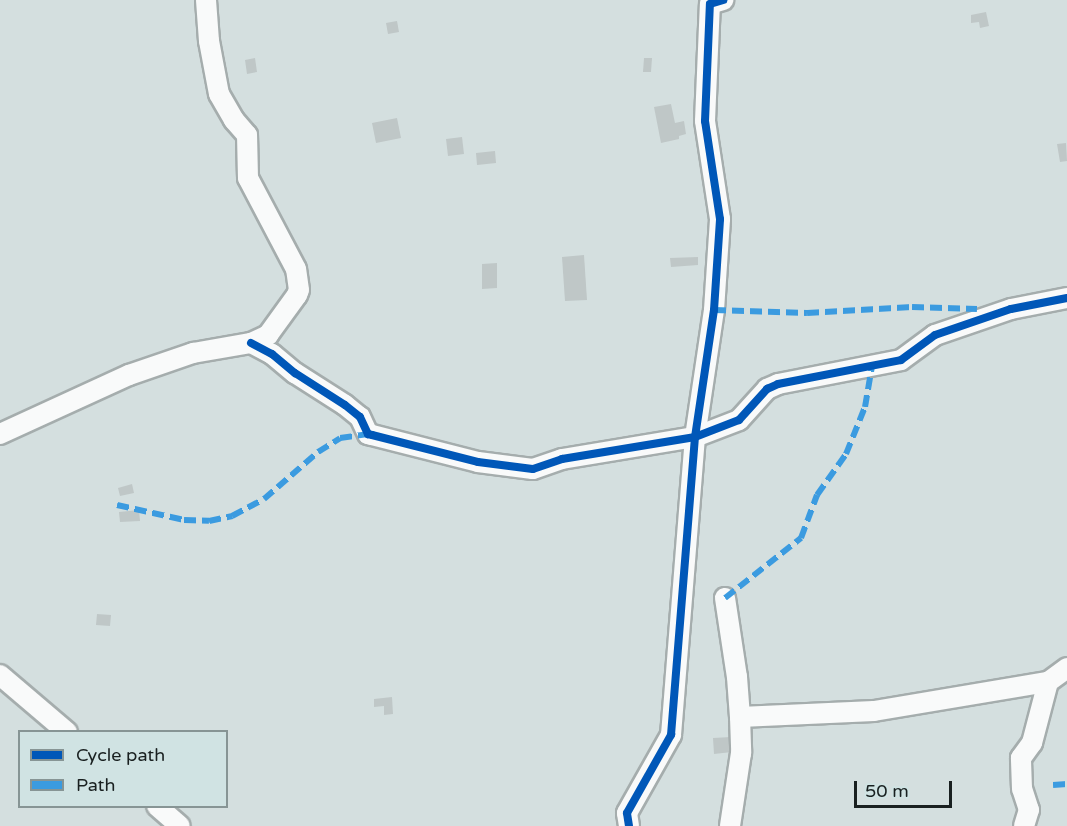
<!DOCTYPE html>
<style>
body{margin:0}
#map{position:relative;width:1067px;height:826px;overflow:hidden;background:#d4dfdf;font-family:"Varela Round",sans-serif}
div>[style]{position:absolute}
.building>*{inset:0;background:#bfc7c7}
.roads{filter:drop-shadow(2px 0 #a5adad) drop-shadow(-2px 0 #a5adad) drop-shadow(0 2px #a5adad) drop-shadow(0 -2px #a5adad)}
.minor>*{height:20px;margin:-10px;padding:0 10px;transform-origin:10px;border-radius:10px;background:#f9fafa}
.quiet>*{height:6px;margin-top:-3px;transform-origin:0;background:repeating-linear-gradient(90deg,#3b9be0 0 12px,transparent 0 18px)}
.cycleway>*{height:8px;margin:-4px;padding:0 4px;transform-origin:4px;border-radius:4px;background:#0057b8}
span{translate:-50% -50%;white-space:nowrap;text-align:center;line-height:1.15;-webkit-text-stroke:4.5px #d0e3e3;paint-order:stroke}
.legend{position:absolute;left:18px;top:730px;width:210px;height:78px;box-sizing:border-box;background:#d0e3e3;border:2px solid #879595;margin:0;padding:8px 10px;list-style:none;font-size:18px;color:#192020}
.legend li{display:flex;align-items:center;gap:12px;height:30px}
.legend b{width:30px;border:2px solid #879595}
.scale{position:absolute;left:854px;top:781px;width:98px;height:27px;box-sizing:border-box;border:3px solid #192020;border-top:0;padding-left:8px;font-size:18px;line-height:21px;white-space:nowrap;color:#192020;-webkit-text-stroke:4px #d0e3e3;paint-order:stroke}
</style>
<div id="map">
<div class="building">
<i style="clip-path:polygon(986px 12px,989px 26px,980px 28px,979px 22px,971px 23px,971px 15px)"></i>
<i style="clip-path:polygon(397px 21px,399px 32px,388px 34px,386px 23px)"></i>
<i style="clip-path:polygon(255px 58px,257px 72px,247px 74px,245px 60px)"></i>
<i style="clip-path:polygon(644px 58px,652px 58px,651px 72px,643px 72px)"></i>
<i style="clip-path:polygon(671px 104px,675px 123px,684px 121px,686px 134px,679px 136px,679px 139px,661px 143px,654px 107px)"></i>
<i style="clip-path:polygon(397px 118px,401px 138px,376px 143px,372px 123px)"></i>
<i style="clip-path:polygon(462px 137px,464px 154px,448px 156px,446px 139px)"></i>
<i style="clip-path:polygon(1066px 143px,1067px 161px,1060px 162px,1057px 144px)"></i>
<i style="clip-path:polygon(495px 151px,496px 163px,477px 165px,476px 153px)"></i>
<i style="clip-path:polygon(584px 255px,587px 300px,565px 301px,562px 257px)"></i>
<i style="clip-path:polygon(698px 257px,698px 265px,671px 267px,670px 258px)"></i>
<i style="clip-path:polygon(497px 263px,497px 288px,482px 289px,482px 264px)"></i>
<i style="clip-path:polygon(132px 484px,134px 493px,120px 496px,118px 488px)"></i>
<i style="clip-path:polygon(139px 510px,140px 521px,120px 522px,119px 512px)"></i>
<i style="clip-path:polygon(97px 614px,111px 615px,110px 626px,96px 625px)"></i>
<i style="clip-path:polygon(392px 697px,393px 714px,384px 715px,384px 706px,374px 707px,374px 699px)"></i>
<i style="clip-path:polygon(731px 737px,732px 752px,714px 754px,713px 738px)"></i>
</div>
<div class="roads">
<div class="minor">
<i style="left:251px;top:343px;width:24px;rotate:28deg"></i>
<i style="left:272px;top:354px;width:30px;rotate:40deg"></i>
<i style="left:295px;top:373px;width:59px;rotate:32.6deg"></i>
<i style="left:345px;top:405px;width:19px;rotate:39deg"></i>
<i style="left:360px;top:417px;width:19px;rotate:65deg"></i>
<i style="left:368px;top:434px;width:4px;rotate:14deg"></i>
<i style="left:372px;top:435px;width:109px;rotate:14.3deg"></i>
<i style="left:478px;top:462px;width:55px;rotate:7.3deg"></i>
<i style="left:533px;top:469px;width:31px;rotate:-19deg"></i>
<i style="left:562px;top:459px;width:135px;rotate:-9.4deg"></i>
<i style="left:695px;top:437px;width:47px;rotate:-21.1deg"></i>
<i style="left:739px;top:420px;width:42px;rotate:-47.9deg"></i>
<i style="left:767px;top:389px;width:12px;rotate:-24deg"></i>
<i style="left:778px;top:384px;width:125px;rotate:-11deg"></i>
<i style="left:901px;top:360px;width:42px;rotate:-36.3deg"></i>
<i style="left:935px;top:335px;width:80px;rotate:-18.9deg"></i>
<i style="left:1011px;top:309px;width:57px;rotate:-11.1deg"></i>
<i style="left:0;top:434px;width:142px;rotate:-24.6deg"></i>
<i style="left:129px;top:375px;width:68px;rotate:-19deg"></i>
<i style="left:193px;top:353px;width:59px;rotate:-9.8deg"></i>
<i style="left:251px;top:343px;width:19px;rotate:-25deg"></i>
<i style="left:268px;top:335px;width:49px;rotate:-54.1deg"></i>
<i style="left:297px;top:295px;width:5px;rotate:-68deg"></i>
<i style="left:299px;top:290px;width:21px;rotate:-98deg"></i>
<i style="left:296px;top:269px;width:103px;rotate:-117.8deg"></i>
<i style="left:248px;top:178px;width:43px;rotate:-91.3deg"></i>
<i style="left:247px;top:135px;width:20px;rotate:-131deg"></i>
<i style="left:234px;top:120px;width:30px;rotate:-120deg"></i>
<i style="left:219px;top:94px;width:54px;rotate:-100.7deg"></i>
<i style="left:209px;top:41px;width:41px;rotate:-94.2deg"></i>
<i style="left:725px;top:598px;width:80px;rotate:81.4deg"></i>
<i style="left:737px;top:677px;width:40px;rotate:85.7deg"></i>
<i style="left:740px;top:717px;width:36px;rotate:88deg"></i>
<i style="left:741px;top:753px;width:74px;rotate:98.6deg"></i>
<i style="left:0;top:675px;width:88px;rotate:40.4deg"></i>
<i style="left:740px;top:717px;width:134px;rotate:-2.6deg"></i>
<i style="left:874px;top:711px;width:176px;rotate:-9.5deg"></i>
<i style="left:1048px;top:682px;width:24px;rotate:-36deg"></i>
<i style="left:157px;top:806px;width:30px;rotate:41deg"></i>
<i style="left:629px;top:826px;width:13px;rotate:-99deg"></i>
<i style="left:627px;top:813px;width:90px;rotate:-60.6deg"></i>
<i style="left:671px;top:735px;width:299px;rotate:-85.4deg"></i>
<i style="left:695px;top:437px;width:128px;rotate:-81.5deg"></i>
<i style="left:714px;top:310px;width:91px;rotate:-86.2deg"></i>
<i style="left:720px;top:219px;width:99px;rotate:-98.7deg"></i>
<i style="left:705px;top:121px;width:117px;rotate:-87.6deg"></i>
<i style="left:710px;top:4px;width:14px;rotate:-17deg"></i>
<i style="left:1024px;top:826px;width:17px;rotate:-73deg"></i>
<i style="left:1029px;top:810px;width:22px;rotate:-108deg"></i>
<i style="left:1022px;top:789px;width:31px;rotate:-92deg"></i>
<i style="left:1021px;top:758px;width:19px;rotate:-54deg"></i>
<i style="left:1032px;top:743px;width:63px;rotate:-75.3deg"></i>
</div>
</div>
<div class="quiet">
<i style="left:714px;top:310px;width:93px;rotate:1.8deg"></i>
<i style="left:807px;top:313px;width:105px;rotate:-3.3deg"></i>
<i style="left:912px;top:307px;width:65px;rotate:1.8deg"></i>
<i style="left:117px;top:505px;width:69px;rotate:12.6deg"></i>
<i style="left:184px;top:520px;width:25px;rotate:2deg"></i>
<i style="left:209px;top:521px;width:24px;rotate:-12deg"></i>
<i style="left:232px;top:516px;width:36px;rotate:-28deg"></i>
<i style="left:264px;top:499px;width:72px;rotate:-41deg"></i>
<i style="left:318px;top:452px;width:26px;rotate:-32deg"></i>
<i style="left:340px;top:438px;width:28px;rotate:-8deg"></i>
<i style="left:725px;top:598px;width:97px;rotate:-38.3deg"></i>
<i style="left:801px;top:538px;width:46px;rotate:-69.6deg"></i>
<i style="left:817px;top:495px;width:50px;rotate:-54.7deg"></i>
<i style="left:846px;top:454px;width:51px;rotate:-68deg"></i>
<i style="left:865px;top:407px;width:42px;rotate:-80.3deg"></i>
<i style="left:1053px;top:785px;width:14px;rotate:-4deg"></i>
</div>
<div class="cycleway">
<i style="left:251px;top:343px;width:24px;rotate:28deg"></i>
<i style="left:272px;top:354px;width:30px;rotate:40deg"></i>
<i style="left:295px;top:373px;width:59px;rotate:32.6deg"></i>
<i style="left:345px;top:405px;width:19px;rotate:39deg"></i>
<i style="left:360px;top:417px;width:19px;rotate:65deg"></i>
<i style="left:368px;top:434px;width:4px;rotate:14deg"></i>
<i style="left:372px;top:435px;width:109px;rotate:14.3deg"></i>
<i style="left:478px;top:462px;width:55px;rotate:7.3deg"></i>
<i style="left:533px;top:469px;width:31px;rotate:-19deg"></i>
<i style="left:562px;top:459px;width:135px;rotate:-9.4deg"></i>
<i style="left:695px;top:437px;width:47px;rotate:-21.1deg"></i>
<i style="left:739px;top:420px;width:42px;rotate:-47.9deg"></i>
<i style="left:767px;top:389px;width:12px;rotate:-24deg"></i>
<i style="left:778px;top:384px;width:125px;rotate:-11deg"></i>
<i style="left:901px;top:360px;width:42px;rotate:-36.3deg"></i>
<i style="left:935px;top:335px;width:80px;rotate:-18.9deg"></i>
<i style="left:1011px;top:309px;width:57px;rotate:-11.1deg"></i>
<i style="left:629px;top:826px;width:13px;rotate:-99deg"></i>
<i style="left:627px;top:813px;width:90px;rotate:-60.6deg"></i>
<i style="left:671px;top:735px;width:299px;rotate:-85.4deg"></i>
<i style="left:695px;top:437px;width:128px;rotate:-81.5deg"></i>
<i style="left:714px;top:310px;width:91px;rotate:-86.2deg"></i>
<i style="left:720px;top:219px;width:99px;rotate:-98.7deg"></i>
<i style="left:705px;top:121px;width:117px;rotate:-87.6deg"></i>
<i style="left:710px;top:4px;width:14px;rotate:-17deg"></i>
</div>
<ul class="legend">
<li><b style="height:8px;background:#0057b8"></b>Cycle path</li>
<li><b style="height:8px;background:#3b9be0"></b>Path</li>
</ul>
<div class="scale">50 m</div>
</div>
